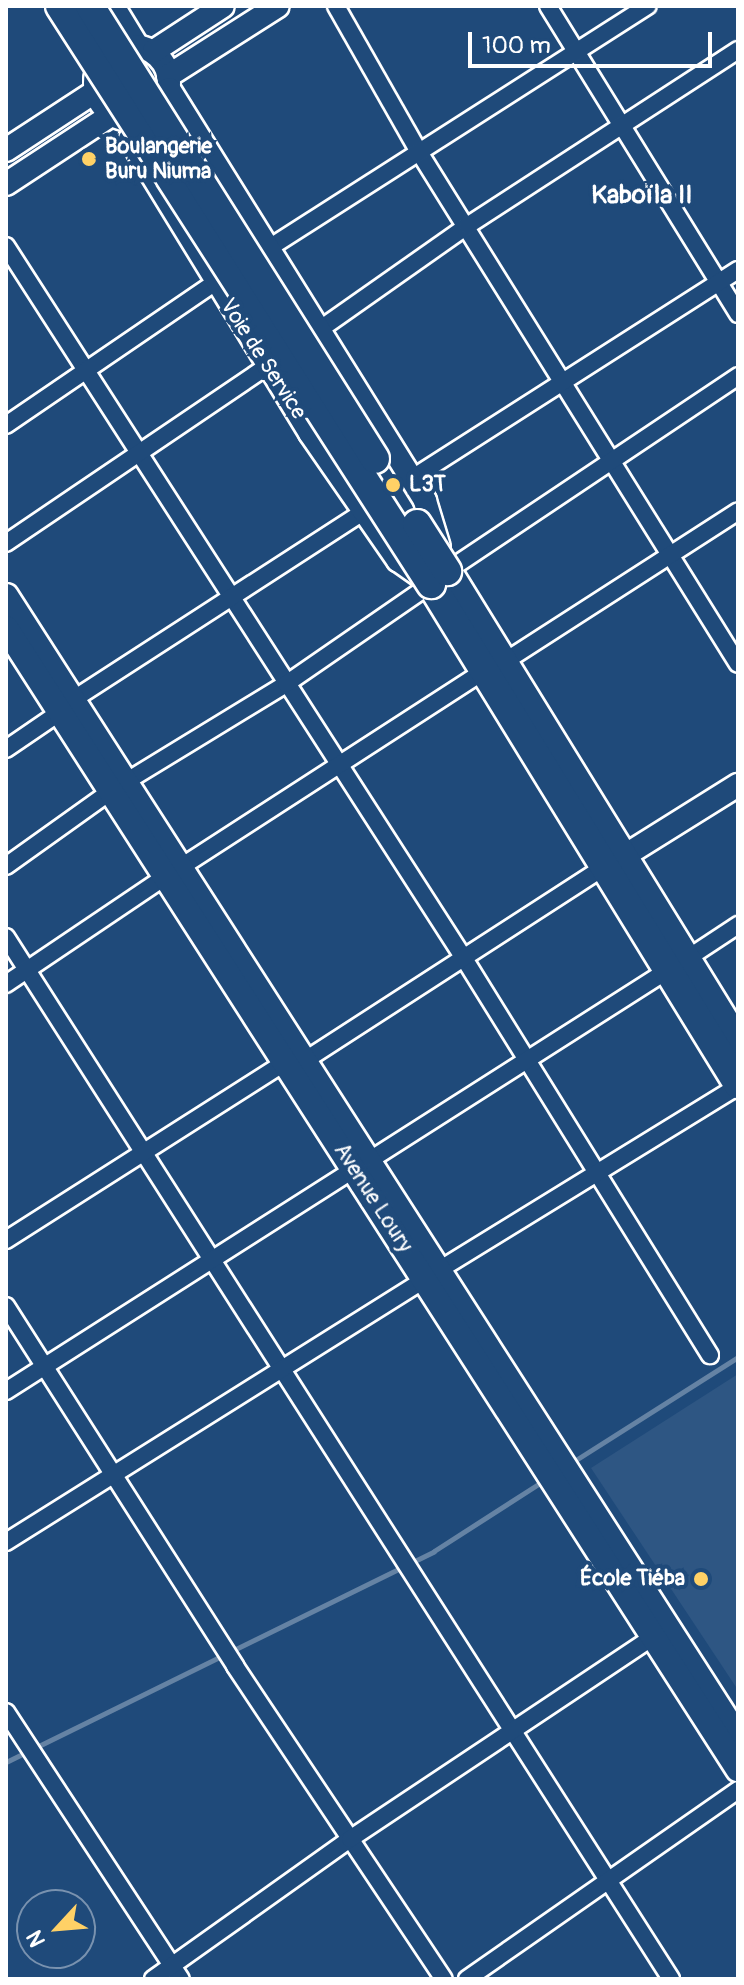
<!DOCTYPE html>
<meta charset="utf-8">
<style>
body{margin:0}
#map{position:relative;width:744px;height:1985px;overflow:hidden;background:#1f4a7a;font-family:Pangolin,sans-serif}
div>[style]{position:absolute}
.built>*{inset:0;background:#2e5683}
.stream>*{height:5px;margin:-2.5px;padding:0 2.5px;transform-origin:2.5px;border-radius:2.5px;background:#6583a4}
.roads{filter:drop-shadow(2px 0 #fff) drop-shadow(-2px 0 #fff) drop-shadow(0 2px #fff) drop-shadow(0 -2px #fff)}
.street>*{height:16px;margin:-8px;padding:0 8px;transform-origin:8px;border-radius:8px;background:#1f4a7a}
.secondary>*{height:22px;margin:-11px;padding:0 11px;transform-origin:11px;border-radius:11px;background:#1f4a7a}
.secondary>.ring{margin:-11px;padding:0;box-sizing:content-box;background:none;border:22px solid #1f4a7a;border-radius:50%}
.primary>*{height:24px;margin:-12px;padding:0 12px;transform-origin:12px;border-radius:12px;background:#1f4a7a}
.highway>*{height:28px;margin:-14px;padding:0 14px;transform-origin:14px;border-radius:14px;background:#1f4a7a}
.bridges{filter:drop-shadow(2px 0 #fff) drop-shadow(-2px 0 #fff) drop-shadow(0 2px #fff) drop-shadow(0 -2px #fff)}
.highway-bridge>*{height:28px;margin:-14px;padding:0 14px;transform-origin:14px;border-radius:14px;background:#1f4a7a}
.dots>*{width:22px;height:22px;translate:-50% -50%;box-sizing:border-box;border:4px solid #1f4a7a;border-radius:50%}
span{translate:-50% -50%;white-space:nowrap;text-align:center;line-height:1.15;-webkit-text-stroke:8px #1f4a7a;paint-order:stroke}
.poi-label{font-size:22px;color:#fff;font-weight:700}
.left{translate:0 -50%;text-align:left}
.right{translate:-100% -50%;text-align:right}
.street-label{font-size:22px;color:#fff}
.quarter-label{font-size:26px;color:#fff;font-weight:700}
.frame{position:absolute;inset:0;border:8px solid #fff;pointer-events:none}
.north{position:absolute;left:16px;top:1889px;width:80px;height:80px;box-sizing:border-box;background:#1f4a7a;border:2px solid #7992af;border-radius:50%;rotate:244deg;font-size:22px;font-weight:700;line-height:32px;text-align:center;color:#fff}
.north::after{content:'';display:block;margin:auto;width:28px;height:36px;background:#ffd166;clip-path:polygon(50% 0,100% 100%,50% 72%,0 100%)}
.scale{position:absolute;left:468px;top:32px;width:244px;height:36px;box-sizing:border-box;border:4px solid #fff;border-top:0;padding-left:10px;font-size:24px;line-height:28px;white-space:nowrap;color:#fff;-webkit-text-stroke:6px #1f4a7a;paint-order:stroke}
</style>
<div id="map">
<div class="built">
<i style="clip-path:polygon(738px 1374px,738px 1690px,591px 1468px)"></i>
</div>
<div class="stream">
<i style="left:571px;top:1463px;width:198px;rotate:-32.4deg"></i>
<i style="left:6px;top:1762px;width:477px;rotate:-26.2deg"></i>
<i style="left:434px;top:1551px;width:130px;rotate:-32.7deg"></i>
</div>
<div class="roads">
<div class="street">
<i style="left:336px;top:6px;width:168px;rotate:60.4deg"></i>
<i style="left:419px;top:152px;width:603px;rotate:58.08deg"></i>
<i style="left:548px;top:6px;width:362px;rotate:58.3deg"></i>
<i style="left:6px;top:246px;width:849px;rotate:57.26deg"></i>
<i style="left:465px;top:960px;width:465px;rotate:58.2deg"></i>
<i style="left:266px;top:250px;width:453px;rotate:-32.6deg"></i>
<i style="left:319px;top:330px;width:181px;rotate:-35.1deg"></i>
<i style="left:467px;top:226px;width:323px;rotate:-33deg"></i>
<i style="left:6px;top:425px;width:252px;rotate:-34.3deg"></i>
<i style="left:411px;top:479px;width:388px;rotate:-32.6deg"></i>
<i style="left:6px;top:543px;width:315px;rotate:-34.1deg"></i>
<i style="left:447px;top:571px;width:350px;rotate:-33.8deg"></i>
<i style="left:504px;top:662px;width:278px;rotate:-32.8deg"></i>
<i style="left:74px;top:699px;width:344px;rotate:-32.9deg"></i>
<i style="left:6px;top:749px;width:65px;rotate:-34.4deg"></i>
<i style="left:127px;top:781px;width:186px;rotate:-31.4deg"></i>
<i style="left:286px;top:684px;width:176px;rotate:-34.6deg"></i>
<i style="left:6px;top:866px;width:129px;rotate:-35.5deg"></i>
<i style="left:181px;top:867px;width:359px;rotate:-32.9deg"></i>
<i style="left:6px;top:937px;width:1236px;rotate:57.45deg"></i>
<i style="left:685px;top:960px;width:64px;rotate:-33.4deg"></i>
<i style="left:6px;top:984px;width:193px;rotate:-34deg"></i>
<i style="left:304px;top:1061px;width:355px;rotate:-32.9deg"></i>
<i style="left:370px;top:1160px;width:352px;rotate:-32.5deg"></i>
<i style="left:6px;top:1240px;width:331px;rotate:-32.5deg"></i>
<i style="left:439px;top:1270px;width:351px;rotate:-31.6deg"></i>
<i style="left:6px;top:1306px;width:427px;rotate:57.5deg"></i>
<i style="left:235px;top:1666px;width:376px;rotate:56.3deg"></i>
<i style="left:6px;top:1391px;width:413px;rotate:-32.5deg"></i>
<i style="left:6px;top:1542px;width:495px;rotate:-32.1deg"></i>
<i style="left:6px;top:1712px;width:319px;rotate:56.8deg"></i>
<i style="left:153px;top:1979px;width:242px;rotate:-35.4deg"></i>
<i style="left:350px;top:1839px;width:366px;rotate:-33.7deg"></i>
<i style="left:467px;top:1979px;width:330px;rotate:-34.9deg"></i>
</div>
<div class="secondary">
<i style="left:113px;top:6px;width:48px;rotate:58.6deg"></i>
<i class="ring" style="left:95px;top:46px;width:52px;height:52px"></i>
<i style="left:154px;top:51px;width:82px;rotate:-33.1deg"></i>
<i style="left:168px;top:76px;width:130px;rotate:-32.5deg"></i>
<i style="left:169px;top:89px;width:485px;rotate:58.1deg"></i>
<i style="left:425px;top:501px;width:48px;rotate:73.1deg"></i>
<i style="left:130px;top:139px;width:345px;rotate:58.5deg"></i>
<i style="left:310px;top:433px;width:155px;rotate:55.3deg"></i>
<i style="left:398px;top:560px;width:29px;rotate:35deg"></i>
<i style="left:6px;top:150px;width:108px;rotate:-33.2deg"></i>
<i style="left:6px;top:184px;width:126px;rotate:-33.3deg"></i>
<i style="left:621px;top:858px;width:138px;rotate:-32deg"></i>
</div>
<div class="primary">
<i style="left:6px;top:596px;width:1356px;rotate:57.32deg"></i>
<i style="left:6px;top:628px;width:1356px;rotate:57.32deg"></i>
</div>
<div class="highway">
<i style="left:447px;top:571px;width:554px;rotate:58.35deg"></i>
<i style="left:431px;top:584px;width:587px;rotate:58.45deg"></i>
</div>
</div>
<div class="bridges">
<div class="highway-bridge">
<i style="left:60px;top:6px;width:687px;rotate:57.3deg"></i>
<i style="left:90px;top:6px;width:535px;rotate:57.82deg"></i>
<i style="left:417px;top:524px;width:56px;rotate:57.4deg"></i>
</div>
</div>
<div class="dots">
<i style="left:89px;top:159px;background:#ffd166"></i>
<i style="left:393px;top:485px;background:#ffd166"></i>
<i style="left:701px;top:1579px;background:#ffd166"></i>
</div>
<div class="poi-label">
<span class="left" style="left:105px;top:159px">Boulangerie<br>Buru Niuma</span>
<span class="left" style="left:409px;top:485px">L3T</span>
<span class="right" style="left:685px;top:1579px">École Tiéba</span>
</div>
<div class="street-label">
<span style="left:263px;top:359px;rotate:57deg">Voie de Service</span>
<span style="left:373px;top:1198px;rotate:57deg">Avenue Loury</span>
</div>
<div class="quarter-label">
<span style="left:642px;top:196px">Kaboïla II</span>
</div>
<div class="frame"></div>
<div class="north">N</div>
<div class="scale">100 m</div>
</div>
